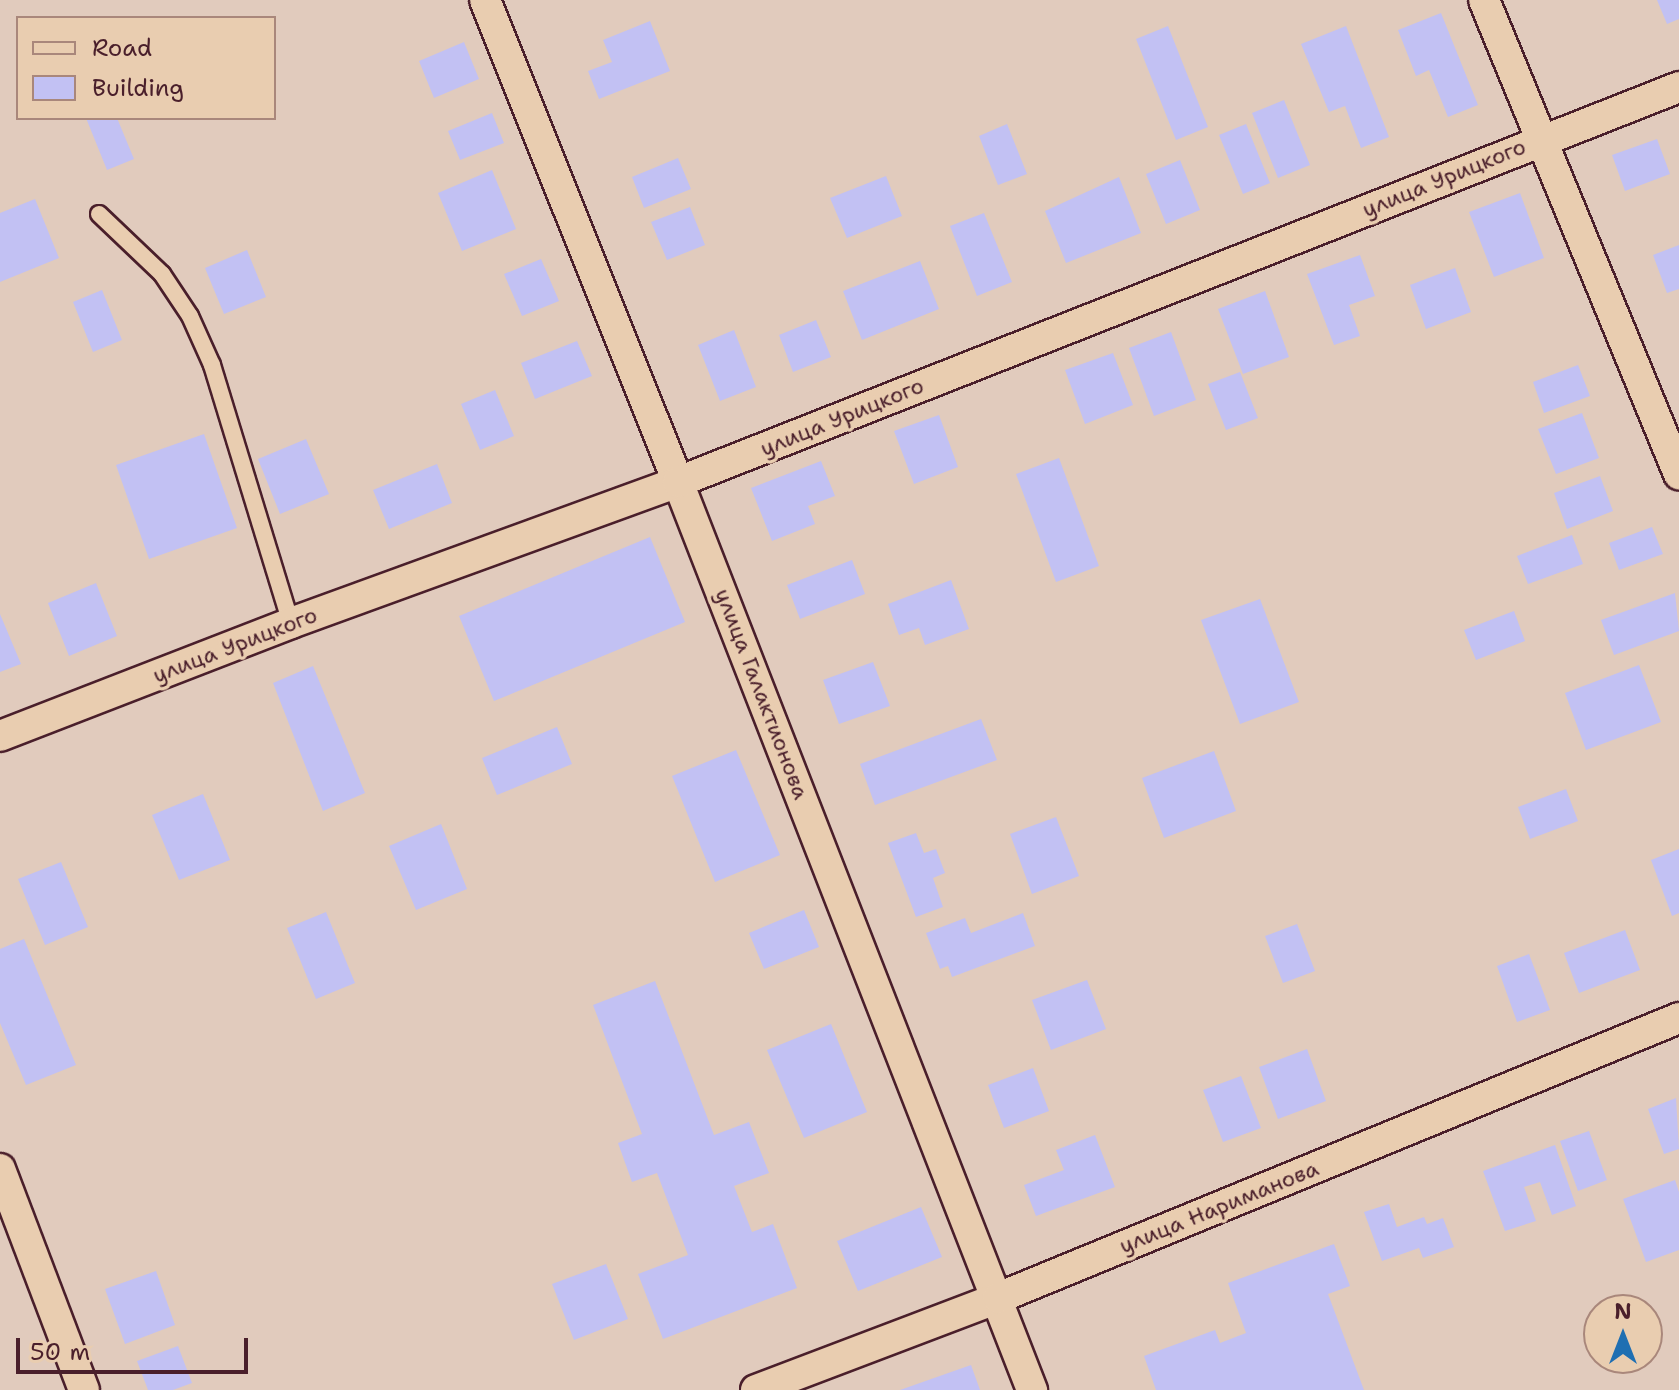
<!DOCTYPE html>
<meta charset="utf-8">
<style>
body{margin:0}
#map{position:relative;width:1679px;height:1390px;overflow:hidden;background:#e1cbbd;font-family:"Shantell Sans",sans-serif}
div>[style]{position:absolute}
.building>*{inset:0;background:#c2c1f3}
.roads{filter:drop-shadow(2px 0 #4a1f2b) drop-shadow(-2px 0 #4a1f2b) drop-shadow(0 2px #4a1f2b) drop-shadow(0 -2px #4a1f2b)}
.lane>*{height:16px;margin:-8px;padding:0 8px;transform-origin:8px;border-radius:8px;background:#e9cdb0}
.street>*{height:30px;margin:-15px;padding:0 15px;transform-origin:15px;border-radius:15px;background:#e9cdb0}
span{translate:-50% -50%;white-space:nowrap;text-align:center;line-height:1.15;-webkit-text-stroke:7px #e9cdb0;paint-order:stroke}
.street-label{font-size:22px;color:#4a1f2b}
.legend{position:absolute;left:16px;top:16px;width:260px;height:104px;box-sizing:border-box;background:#e9cdb0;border:2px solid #a9877b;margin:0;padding:10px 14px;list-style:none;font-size:24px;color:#4a1f2b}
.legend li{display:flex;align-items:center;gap:16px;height:40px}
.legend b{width:40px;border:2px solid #a9877b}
.north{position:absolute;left:1583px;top:1294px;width:80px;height:80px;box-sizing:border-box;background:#e9cdb0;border:2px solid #a9877b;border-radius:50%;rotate:0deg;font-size:22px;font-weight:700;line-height:32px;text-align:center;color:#4a1f2b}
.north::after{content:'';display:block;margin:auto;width:28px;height:36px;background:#1f6fb2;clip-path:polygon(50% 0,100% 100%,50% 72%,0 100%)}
.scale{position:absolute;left:16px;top:1338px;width:232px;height:36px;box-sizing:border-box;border:4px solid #4a1f2b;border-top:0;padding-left:10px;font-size:24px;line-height:28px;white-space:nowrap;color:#4a1f2b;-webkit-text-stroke:6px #e9cdb0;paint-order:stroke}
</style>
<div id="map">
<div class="building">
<i style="clip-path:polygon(1657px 0,1679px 0,1679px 19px,1667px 24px)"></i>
<i style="clip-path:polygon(1441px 13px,1478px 105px,1448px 117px,1429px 70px,1416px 76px,1398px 30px)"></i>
<i style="clip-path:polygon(650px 21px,670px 71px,599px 99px,588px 71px,612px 62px,603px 40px)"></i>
<i style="clip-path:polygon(1168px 26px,1208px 127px,1176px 140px,1136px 39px)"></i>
<i style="clip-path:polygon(1346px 26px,1389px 137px,1361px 148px,1345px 106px,1329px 112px,1301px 44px)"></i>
<i style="clip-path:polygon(464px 42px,479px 79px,434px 98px,419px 61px)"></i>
<i style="clip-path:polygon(1284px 100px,1310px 165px,1278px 178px,1252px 113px)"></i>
<i style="clip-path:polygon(492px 113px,504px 143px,460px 160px,448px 131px)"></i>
<i style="clip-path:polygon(86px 118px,117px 118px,134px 159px,107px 170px)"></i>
<i style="clip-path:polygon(1007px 124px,1027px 174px,998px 185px,979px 136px)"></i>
<i style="clip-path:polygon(1246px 124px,1270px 183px,1243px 194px,1219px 135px)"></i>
<i style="clip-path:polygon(1657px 139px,1670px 174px,1625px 191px,1612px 155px)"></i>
<i style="clip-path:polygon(678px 158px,691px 189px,644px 208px,632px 177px)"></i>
<i style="clip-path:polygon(1180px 160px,1200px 210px,1166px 224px,1146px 174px)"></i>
<i style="clip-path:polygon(492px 170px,516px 229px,462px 251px,438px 193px)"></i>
<i style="clip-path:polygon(886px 176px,902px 216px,847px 238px,830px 198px)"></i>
<i style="clip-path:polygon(1119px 177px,1141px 233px,1066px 263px,1045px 211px)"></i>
<i style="clip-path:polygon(1520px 193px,1544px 258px,1494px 277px,1469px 212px)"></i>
<i style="clip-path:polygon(35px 199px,59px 258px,0 282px,0 213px)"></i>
<i style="clip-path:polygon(690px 207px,705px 245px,667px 260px,651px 222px)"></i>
<i style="clip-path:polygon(984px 213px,1012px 282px,977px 296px,950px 226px)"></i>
<i style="clip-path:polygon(1679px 245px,1679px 289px,1667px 293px,1653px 255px)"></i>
<i style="clip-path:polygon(247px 250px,266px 297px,224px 314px,205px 268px)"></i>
<i style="clip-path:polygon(1360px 255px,1375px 296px,1349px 305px,1360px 336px,1334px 345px,1307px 274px)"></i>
<i style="clip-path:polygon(541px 259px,559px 301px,522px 316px,504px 274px)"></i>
<i style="clip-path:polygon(920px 261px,939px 309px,862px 340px,843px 291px)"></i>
<i style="clip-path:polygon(1455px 268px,1471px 312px,1426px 329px,1410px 285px)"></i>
<i style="clip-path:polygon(102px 290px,122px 340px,93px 352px,73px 302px)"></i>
<i style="clip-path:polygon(1265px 291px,1289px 357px,1243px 374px,1218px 309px)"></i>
<i style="clip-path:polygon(816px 320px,831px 357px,793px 372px,779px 335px)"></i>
<i style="clip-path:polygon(734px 330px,756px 387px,720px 401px,698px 345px)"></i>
<i style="clip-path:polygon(1171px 332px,1196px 400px,1154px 416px,1129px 348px)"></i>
<i style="clip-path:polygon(577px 341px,592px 376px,535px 399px,521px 363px)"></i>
<i style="clip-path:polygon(1113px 353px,1133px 405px,1085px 424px,1065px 370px)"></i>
<i style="clip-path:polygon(1578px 365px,1590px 396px,1544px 413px,1533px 382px)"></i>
<i style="clip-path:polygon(1240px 372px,1258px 418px,1226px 430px,1208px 384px)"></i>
<i style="clip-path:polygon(495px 390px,514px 436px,480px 450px,461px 404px)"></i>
<i style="clip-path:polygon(1582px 413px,1599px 458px,1556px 474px,1538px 429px)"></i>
<i style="clip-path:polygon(939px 415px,958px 467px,914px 484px,894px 431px)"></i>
<i style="clip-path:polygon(204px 434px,237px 528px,149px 559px,116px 465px)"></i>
<i style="clip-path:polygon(306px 439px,329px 494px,280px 514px,258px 459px)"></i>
<i style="clip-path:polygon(1059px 458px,1099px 566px,1056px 582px,1016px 474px)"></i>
<i style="clip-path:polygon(821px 461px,835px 496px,808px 506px,815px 524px,772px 541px,751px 488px)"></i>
<i style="clip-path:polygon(437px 464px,452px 503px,389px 529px,373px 490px)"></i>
<i style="clip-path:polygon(1600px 476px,1613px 511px,1567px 529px,1554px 493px)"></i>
<i style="clip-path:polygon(1652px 527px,1663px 554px,1619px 570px,1609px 543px)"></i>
<i style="clip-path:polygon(1572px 535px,1583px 564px,1528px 584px,1517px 556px)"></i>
<i style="clip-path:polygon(650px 537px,685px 622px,494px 701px,459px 616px)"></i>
<i style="clip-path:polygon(852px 560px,865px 594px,800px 619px,787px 585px)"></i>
<i style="clip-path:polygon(951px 580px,969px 629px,925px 645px,919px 628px,899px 635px,888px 604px)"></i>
<i style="clip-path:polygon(96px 583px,117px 636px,69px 656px,48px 603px)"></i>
<i style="clip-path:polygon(1675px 593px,1679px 631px,1614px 655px,1601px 620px)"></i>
<i style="clip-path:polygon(1260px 599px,1299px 702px,1240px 724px,1201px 620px)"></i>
<i style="clip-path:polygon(1514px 611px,1525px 641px,1476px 660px,1464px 630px)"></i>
<i style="clip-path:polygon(0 614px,21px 664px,0 672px)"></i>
<i style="clip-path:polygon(873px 662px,890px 706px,839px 724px,823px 680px)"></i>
<i style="clip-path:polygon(1639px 665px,1661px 722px,1586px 750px,1565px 693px)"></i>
<i style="clip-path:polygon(313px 666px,365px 793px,323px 811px,273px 683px)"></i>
<i style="clip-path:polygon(981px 719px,997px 760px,875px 805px,860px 764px)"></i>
<i style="clip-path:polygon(557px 727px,572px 764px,497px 795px,482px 758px)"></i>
<i style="clip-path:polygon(736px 750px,780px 855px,715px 882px,672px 776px)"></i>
<i style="clip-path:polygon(1214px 751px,1236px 811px,1164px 838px,1142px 778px)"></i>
<i style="clip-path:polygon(1566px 789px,1578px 821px,1530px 839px,1518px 807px)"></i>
<i style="clip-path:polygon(203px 794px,230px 860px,179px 880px,152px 815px)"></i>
<i style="clip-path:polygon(1056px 817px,1079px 876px,1032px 894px,1010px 834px)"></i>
<i style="clip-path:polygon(441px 824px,467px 889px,416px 910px,389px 846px)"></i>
<i style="clip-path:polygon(916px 833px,924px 853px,936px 849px,945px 873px,933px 878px,943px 907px,916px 917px,888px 843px)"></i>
<i style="clip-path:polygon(1679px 849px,1679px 913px,1672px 916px,1651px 860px)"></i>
<i style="clip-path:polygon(61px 862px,88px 927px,45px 945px,18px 879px)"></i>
<i style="clip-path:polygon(804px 910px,819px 947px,764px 969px,749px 933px)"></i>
<i style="clip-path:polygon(326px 912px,355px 983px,316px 999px,287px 928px)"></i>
<i style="clip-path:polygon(1023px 913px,1035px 946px,952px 977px,948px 966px,940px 969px,926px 933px,965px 918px,971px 933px)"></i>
<i style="clip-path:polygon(1297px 924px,1315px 971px,1283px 983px,1265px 936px)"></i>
<i style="clip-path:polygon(1625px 930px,1640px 970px,1579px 993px,1564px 953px)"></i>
<i style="clip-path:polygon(24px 939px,76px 1065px,26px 1085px,0 1023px,0 949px)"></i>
<i style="clip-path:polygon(1529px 954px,1550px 1010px,1517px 1022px,1497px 966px)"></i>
<i style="clip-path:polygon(1087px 980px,1106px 1029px,1051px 1050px,1032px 1000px)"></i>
<i style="clip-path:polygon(655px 981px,714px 1135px,749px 1122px,769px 1173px,734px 1186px,752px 1232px,773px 1224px,797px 1288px,663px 1339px,638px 1274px,688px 1255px,657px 1173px,632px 1182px,618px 1143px,642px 1134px,593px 1005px)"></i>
<i style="clip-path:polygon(831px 1024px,867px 1112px,804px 1138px,767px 1050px)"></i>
<i style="clip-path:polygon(1307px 1049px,1326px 1101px,1278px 1119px,1259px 1067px)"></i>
<i style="clip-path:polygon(1033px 1068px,1049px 1111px,1004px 1128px,988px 1085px)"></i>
<i style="clip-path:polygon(1241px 1076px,1261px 1128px,1223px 1142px,1203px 1090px)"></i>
<i style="clip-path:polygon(1676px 1098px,1679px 1149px,1664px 1154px,1648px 1109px)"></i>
<i style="clip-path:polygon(1589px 1131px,1607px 1180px,1578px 1191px,1560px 1141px)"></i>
<i style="clip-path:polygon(1095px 1135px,1115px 1187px,1036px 1216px,1024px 1185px,1064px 1170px,1056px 1150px)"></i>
<i style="clip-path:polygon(1555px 1145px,1576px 1206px,1552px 1215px,1540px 1182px,1524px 1187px,1536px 1221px,1505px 1231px,1483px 1171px)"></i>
<i style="clip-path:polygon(1675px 1180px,1679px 1192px,1679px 1250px,1646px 1262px,1623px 1199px)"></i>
<i style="clip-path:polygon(1389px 1204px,1397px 1227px,1424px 1217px,1427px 1224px,1443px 1218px,1454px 1247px,1423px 1258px,1419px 1248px,1382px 1261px,1364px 1212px)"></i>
<i style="clip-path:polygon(921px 1207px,942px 1257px,858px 1291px,837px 1241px)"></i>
<i style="clip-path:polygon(1334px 1244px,1350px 1286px,1328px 1294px,1364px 1390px,1156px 1390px,1144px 1356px,1215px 1330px,1220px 1343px,1246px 1333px,1228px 1283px)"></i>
<i style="clip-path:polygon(606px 1264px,628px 1319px,574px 1340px,552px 1284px)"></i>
<i style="clip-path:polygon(156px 1271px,175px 1325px,125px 1344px,105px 1289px)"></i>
<i style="clip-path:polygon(178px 1346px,192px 1383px,173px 1390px,148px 1390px,137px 1361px)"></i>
<i style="clip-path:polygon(971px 1365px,980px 1390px,900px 1390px)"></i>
</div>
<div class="roads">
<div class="lane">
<i style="left:99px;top:214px;width:87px;rotate:43.6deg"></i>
<i style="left:162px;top:274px;width:50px;rotate:56.3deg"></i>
<i style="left:190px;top:316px;width:54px;rotate:65.8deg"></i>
<i style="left:212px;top:365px;width:270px;rotate:73deg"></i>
</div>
<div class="street">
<i style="left:485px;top:0;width:519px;rotate:68.18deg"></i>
<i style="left:678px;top:482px;width:975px;rotate:68.7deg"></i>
<i style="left:1484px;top:0;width:513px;rotate:67.64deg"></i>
<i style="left:0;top:736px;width:312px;rotate:-21.2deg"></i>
<i style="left:291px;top:623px;width:412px;rotate:-20deg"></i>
<i style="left:678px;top:482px;width:1076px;rotate:-21.53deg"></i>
<i style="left:0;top:1169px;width:236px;rotate:69.2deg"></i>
<i style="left:756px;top:1390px;width:259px;rotate:-20.8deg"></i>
<i style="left:998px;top:1298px;width:736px;rotate:-22.35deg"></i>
</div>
</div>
<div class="street-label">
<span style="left:1444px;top:178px;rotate:-22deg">улица Урицкого</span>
<span style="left:842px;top:417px;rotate:-22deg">улица Урицкого</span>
<span style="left:235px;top:645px;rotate:-21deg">улица Урицкого</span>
<span style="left:762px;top:694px;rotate:69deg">улица Галактионова</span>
<span style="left:1219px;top:1207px;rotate:-22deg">улица Нариманова</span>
</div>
<ul class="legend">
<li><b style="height:10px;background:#e9cdb0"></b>Road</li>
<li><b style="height:22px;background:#c2c1f3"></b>Building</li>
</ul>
<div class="north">N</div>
<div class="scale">50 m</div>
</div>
